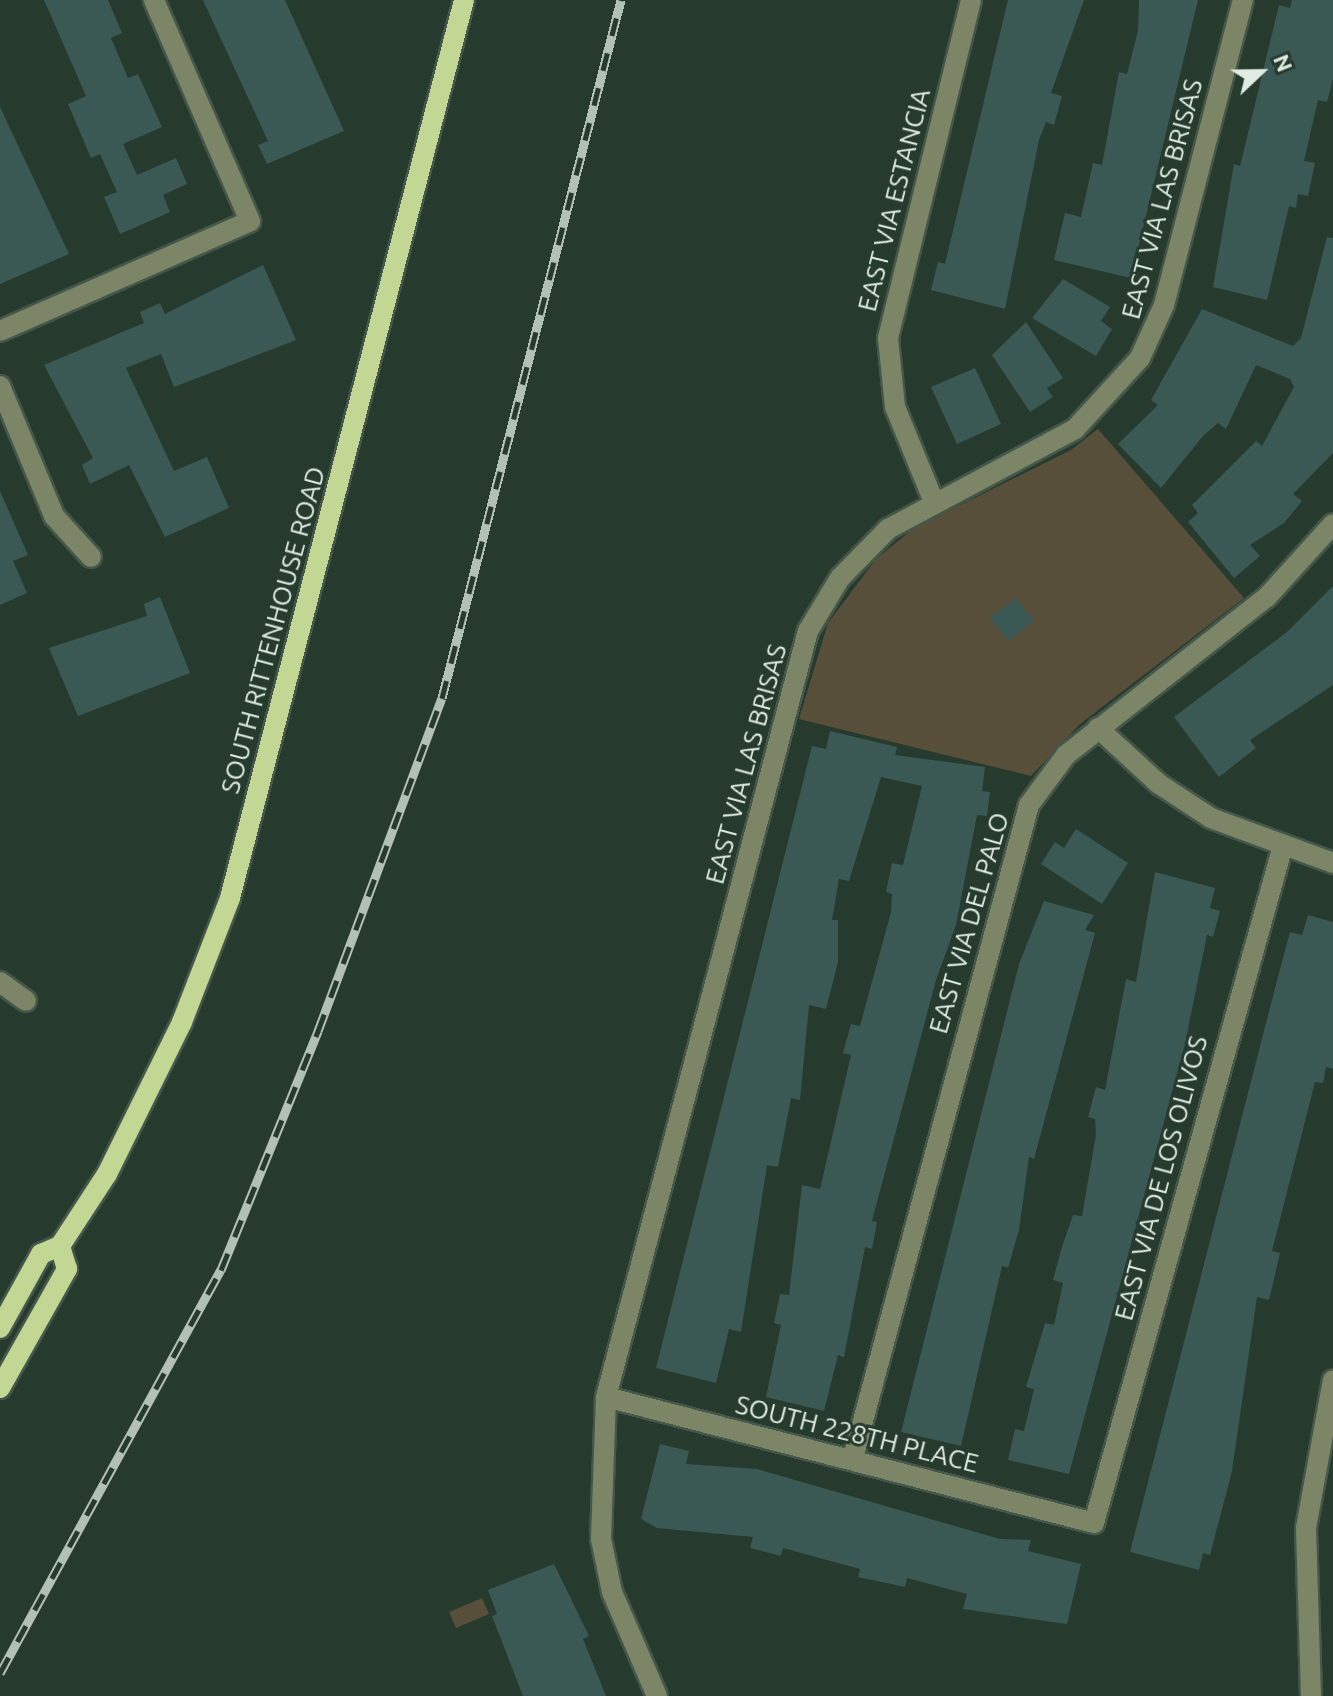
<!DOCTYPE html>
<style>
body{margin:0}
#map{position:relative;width:1333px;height:1696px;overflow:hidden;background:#263b2d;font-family:Ubuntu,sans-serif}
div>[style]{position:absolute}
.green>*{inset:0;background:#574f39}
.building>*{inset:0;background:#3a5854}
.roads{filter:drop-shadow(2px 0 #44574a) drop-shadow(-2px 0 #44574a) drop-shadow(0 2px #44574a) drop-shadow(0 -2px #44574a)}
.minor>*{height:20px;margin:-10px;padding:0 10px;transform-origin:10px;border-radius:10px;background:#7c8666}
.major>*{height:20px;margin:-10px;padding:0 10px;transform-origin:10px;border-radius:10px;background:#c2d793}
.rail>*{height:9px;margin-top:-4.5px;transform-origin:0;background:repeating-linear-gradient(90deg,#263b2d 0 18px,#b2c0b6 0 36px);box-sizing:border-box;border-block:2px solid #b2c0b6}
span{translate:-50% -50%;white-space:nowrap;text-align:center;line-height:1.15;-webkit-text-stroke:6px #263b2d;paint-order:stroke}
.street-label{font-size:26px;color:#e0ece3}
.north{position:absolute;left:1221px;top:32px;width:80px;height:80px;-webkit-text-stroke:6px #263b2d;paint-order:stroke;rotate:68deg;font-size:22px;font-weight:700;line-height:32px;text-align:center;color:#e0ece3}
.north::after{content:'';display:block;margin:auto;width:28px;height:36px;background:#e0ece3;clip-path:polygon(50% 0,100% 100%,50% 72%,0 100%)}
</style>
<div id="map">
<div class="green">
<i style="clip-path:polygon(1098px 429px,1244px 598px,1080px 724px,1031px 776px,799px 719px,828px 623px,876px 559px,914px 528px,1071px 450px)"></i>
<i style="clip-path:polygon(482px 1598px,489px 1614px,456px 1628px,449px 1612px)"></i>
</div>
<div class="building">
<i style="clip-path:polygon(44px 0,108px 0,122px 33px,111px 38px,128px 78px,138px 74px,162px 127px,123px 144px,137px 175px,176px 158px,187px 184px,163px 195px,170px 212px,120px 234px,104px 197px,117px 192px,100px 154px,91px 158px,68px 104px,86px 96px)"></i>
<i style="clip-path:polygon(203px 0,285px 0,344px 131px,267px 164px,258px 145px,268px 141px)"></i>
<i style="clip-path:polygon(1008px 0,1084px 0,1051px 93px,1062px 96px,1054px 125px,1046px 122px,1039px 140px,1005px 309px,931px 290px,938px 262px,945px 264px)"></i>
<i style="clip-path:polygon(1139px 0,1198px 0,1131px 278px,1054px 260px,1065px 213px,1081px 217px,1093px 163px,1102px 165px,1119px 72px,1127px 74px,1138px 31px)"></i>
<i style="clip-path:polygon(1292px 0,1333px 0,1333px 79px,1327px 102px,1318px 100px,1304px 161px,1315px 163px,1308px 196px,1298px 194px,1296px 208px,1289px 206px,1267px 300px,1213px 287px,1234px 164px,1240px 166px,1279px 5px,1290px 8px)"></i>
<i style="clip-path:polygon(0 107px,69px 254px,0 284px)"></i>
<i style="clip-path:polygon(1327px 237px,1333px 238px,1333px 453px,1293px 494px,1302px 501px,1284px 523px,1250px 545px,1260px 556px,1234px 578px,1188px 522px,1198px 513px,1192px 505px,1256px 441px,1262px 446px,1294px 387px,1290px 379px,1256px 365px,1226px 429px,1218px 423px,1203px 436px,1161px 488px,1118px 444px,1158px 405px,1151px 400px,1202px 309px,1293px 346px,1301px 338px)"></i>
<i style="clip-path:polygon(263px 265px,296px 340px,174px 387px,161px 354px,126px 368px,174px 471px,207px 457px,229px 508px,165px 537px,129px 465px,90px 484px,82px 465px,93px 458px,44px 365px,144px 323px,140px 312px,160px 303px,165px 314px)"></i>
<i style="clip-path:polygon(1063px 279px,1110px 307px,1101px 321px,1112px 329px,1096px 356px,1032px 318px)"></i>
<i style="clip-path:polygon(1026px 322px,1063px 378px,1047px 388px,1053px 397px,1030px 412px,992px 355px)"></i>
<i style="clip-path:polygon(975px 368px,1001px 424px,957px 444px,931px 387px)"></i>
<i style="clip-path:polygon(0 491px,28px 555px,13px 561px,27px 593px,0 605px)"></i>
<i style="clip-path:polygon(1333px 586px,1333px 685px,1250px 740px,1256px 748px,1219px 777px,1174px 717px,1287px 632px)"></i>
<i style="clip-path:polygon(160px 597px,190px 673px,78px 716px,49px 648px,147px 616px,144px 604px)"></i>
<i style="clip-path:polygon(1016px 598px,1034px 621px,1008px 641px,990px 618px)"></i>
<i style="clip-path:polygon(830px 731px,897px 747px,895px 755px,985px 767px,982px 791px,990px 792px,987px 816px,977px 815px,956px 925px,936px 980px,872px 1221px,877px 1222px,872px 1249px,865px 1247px,844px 1357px,838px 1355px,824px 1411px,766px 1397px,781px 1325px,774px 1323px,780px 1294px,789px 1295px,802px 1185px,820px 1189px,851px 1055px,843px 1053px,851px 1024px,860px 1026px,891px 912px,892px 894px,886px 892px,892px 863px,903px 865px,922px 786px,881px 777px,849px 881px,839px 879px,832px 920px,838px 920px,838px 962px,826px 1009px,809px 1005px,800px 1100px,791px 1098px,778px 1167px,767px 1165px,741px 1332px,729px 1329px,716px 1383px,656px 1368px,812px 746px,826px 749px)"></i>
<i style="clip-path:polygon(1076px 829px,1128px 863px,1102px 904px,1041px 864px,1055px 842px,1064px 848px)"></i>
<i style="clip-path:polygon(1155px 872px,1215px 888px,1210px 908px,1220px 911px,1213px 937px,1207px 935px,1185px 1044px,1069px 1474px,1008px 1460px,1015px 1429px,1024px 1431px,1034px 1389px,1026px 1387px,1045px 1323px,1054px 1325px,1063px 1283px,1053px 1280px,1061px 1250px,1073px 1215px,1082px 1216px,1096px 1135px,1095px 1119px,1088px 1117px,1096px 1087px,1105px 1090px,1126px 979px,1136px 982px)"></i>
<i style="clip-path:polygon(1044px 901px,1094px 915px,1085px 930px,1095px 933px,1034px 1159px,1029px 1157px,1019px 1230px,1008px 1268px,1002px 1266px,961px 1446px,901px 1432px,1019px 964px)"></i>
<i style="clip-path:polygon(1308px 915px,1333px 922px,1333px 1069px,1326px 1067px,1323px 1083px,1315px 1082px,1272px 1251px,1280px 1253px,1269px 1300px,1257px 1297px,1232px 1471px,1210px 1555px,1203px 1553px,1199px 1570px,1130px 1552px,1275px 988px,1290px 932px,1302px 935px)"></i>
<i style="clip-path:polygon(660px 1444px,689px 1451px,686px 1464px,757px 1469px,1000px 1539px,1031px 1540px,1028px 1551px,1081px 1564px,1067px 1624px,963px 1609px,967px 1594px,907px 1578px,905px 1587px,858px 1577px,860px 1569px,783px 1548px,781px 1556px,750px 1548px,753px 1537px,657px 1528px,641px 1519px)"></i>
<i style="clip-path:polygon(554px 1564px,589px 1636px,583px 1639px,606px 1696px,523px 1696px,492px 1616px,497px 1614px,488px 1590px)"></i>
</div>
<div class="roads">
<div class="minor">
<i style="left:0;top:331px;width:273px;rotate:-23.7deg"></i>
<i style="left:250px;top:221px;width:241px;rotate:-113.5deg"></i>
<i style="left:0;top:386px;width:141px;rotate:67.4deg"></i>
<i style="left:54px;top:516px;width:55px;rotate:47.9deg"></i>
<i style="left:934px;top:502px;width:103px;rotate:-112.3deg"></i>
<i style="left:895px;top:407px;width:69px;rotate:-95.8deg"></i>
<i style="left:888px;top:338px;width:348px;rotate:-76.2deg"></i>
<i style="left:1098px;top:728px;width:83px;rotate:42.6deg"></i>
<i style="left:1159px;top:784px;width:62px;rotate:33.2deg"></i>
<i style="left:1211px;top:818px;width:130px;rotate:20.2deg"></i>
<i style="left:0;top:982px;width:32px;rotate:36deg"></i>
<i style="left:606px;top:1397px;width:504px;rotate:14.48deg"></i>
<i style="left:1094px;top:1523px;width:700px;rotate:-74.41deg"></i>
<i style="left:853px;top:1458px;width:676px;rotate:-74.92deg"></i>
<i style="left:1029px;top:805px;width:62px;rotate:-53.5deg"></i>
<i style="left:1066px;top:755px;width:256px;rotate:-38.2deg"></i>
<i style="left:1267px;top:597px;width:98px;rotate:-47.9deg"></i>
<i style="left:657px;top:1696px;width:113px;rotate:-113.4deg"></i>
<i style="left:612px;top:1592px;width:54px;rotate:-101.7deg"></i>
<i style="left:601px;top:1539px;width:142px;rotate:-88deg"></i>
<i style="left:606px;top:1397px;width:792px;rotate:-75.23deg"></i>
<i style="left:808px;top:631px;width:62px;rotate:-58.9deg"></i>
<i style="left:840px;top:578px;width:69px;rotate:-45.6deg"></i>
<i style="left:888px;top:529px;width:212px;rotate:-28.1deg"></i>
<i style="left:1075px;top:429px;width:96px;rotate:-47.5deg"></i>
<i style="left:1140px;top:358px;width:58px;rotate:-65.6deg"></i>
<i style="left:1164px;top:305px;width:315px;rotate:-75.5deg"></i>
<i style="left:1311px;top:1696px;width:168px;rotate:-91.7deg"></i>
<i style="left:1306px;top:1528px;width:150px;rotate:-79.7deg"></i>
</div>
<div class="major">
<i style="left:0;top:1328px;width:85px;rotate:-61deg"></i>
<i style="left:41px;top:1254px;width:21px;rotate:-23deg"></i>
<i style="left:60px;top:1246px;width:86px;rotate:-56.9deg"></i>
<i style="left:107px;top:1174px;width:169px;rotate:-63.7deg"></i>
<i style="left:182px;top:1022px;width:133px;rotate:-68.8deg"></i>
<i style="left:230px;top:898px;width:928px;rotate:-75.39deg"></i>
<i style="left:0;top:1388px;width:137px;rotate:-60.6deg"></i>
<i style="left:67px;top:1269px;width:24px;rotate:-107deg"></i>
</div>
</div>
<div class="rail">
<i style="left:0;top:1673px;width:460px;rotate:-61.3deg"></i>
<i style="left:221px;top:1270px;width:258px;rotate:-67.9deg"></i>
<i style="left:318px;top:1031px;width:355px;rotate:-69.6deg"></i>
<i style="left:442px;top:698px;width:721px;rotate:-75.62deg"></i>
</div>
<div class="street-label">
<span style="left:1162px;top:199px;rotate:-75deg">EAST VIA LAS BRISAS</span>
<span style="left:894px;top:200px;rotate:-76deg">EAST VIA ESTANCIA</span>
<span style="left:273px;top:630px;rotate:-75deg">SOUTH RITTENHOUSE ROAD</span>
<span style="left:746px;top:764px;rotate:-75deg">EAST VIA LAS BRISAS</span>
<span style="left:969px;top:923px;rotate:-74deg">EAST VIA DEL PALO</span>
<span style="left:1161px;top:1178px;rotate:-75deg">EAST VIA DE LOS OLIVOS</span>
<span style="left:857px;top:1434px;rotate:14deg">SOUTH 228TH PLACE</span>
</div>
<div class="north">N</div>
</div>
